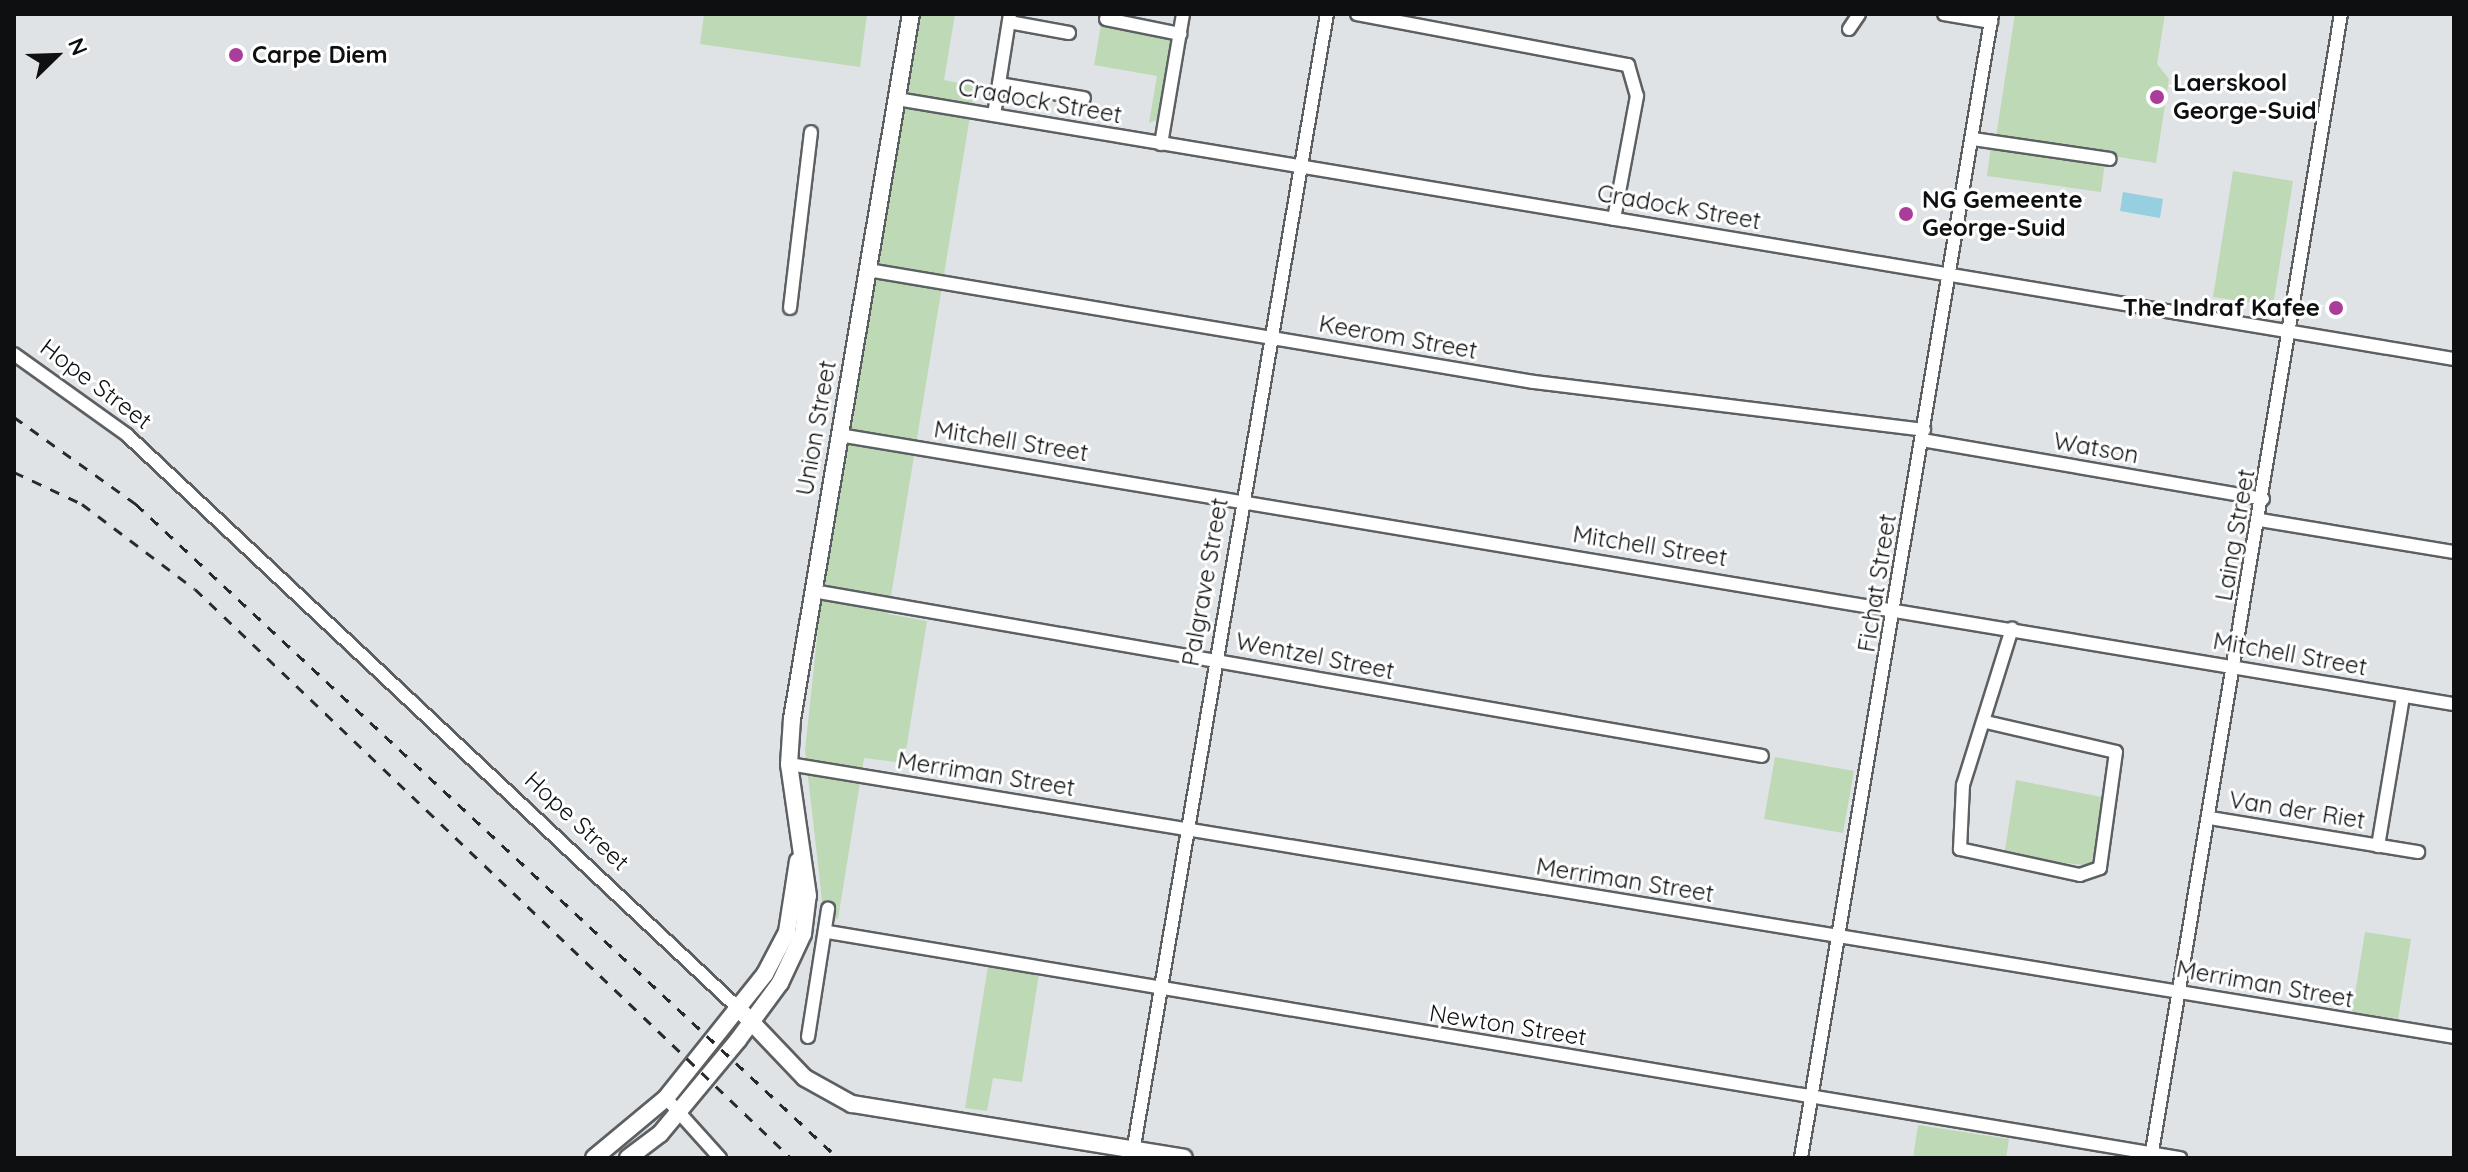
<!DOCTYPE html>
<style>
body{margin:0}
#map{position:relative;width:2468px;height:1172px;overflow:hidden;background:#dfe3e6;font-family:Quicksand,sans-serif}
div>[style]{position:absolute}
.green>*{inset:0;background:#bed9b6}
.water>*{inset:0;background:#96d0e0}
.roads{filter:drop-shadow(2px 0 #5d6063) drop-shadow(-2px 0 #5d6063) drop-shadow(0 2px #5d6063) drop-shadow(0 -2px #5d6063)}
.minor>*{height:12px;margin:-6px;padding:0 6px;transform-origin:6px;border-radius:6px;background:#fff}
.tertiary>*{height:16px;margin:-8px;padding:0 8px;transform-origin:8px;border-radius:8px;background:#fff}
.rail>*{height:3px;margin-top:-1.5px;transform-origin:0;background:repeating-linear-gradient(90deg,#27292a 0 10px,transparent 0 20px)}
.dots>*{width:22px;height:22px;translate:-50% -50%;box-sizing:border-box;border:4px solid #fff;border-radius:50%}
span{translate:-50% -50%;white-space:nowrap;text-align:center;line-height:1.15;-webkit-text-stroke:6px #fff;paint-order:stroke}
.poi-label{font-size:24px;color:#0e0f10;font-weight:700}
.left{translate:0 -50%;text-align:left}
.right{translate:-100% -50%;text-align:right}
.street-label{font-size:24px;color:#0e0f10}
.frame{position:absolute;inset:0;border:16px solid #0e0f10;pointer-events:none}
.north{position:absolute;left:16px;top:16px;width:80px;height:80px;-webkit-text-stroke:6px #fff;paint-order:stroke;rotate:67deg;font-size:22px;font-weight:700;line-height:32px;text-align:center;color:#0e0f10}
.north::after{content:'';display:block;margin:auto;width:28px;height:36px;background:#0e0f10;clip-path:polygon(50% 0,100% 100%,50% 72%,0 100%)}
</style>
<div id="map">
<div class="green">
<i style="clip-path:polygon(704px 14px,867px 14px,860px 67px,700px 44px)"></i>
<i style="clip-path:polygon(918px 14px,955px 14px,944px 80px,975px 86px,888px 614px,927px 621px,904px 763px,864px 758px,838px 919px,824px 918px,805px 750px,820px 610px)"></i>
<i style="clip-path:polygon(2015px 14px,2165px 14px,2157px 64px,2169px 79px,2156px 163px,1996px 137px)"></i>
<i style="clip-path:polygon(1101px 25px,1170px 39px,1159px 119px,1149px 123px,1157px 76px,1094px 65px)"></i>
<i style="clip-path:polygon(1991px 146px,2105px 162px,2101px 192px,1987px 176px)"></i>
<i style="clip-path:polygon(2233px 171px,2293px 181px,2273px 306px,2213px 297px)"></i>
<i style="clip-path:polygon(1775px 757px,1854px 771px,1843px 833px,1764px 819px)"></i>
<i style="clip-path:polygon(2016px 780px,2107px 798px,2093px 866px,2004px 856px)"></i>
<i style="clip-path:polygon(2365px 932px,2411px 939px,2398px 1019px,2352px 1012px)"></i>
<i style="clip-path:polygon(988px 966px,1039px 974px,1022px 1082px,993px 1078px,987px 1111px,965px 1108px)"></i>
<i style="clip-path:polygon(1918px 1125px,2009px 1139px,2006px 1158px,1913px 1158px)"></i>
</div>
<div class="water">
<i style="clip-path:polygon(2123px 192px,2163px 199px,2160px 218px,2120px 211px)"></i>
</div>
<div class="roads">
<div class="minor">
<i style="left:1357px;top:14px;width:276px;rotate:10.7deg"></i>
<i style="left:1628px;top:65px;width:32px;rotate:74deg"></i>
<i style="left:1637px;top:96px;width:125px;rotate:100.6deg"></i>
<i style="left:1944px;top:14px;width:48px;rotate:9.7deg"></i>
<i style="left:1106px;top:19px;width:76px;rotate:11.5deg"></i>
<i style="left:1009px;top:22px;width:61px;rotate:10.4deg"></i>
<i style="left:1849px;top:29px;width:18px;rotate:-56deg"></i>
<i style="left:999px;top:84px;width:86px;rotate:9.4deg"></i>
<i style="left:897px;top:99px;width:1579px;rotate:9.48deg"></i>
<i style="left:994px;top:115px;width:102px;rotate:-81deg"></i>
<i style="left:1973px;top:139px;width:138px;rotate:8.3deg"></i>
<i style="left:1161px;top:144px;width:132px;rotate:-80.4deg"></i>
<i style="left:868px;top:270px;width:675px;rotate:9.55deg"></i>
<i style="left:1534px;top:382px;width:393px;rotate:7deg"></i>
<i style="left:790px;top:308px;width:177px;rotate:-83.2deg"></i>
<i style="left:14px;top:354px;width:139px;rotate:35.6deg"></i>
<i style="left:127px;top:435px;width:839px;rotate:43.16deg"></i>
<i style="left:839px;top:435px;width:1637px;rotate:9.46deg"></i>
<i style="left:1922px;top:440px;width:346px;rotate:9.8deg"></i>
<i style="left:2260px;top:520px;width:197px;rotate:9.4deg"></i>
<i style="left:813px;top:591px;width:963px;rotate:9.86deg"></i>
<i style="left:1986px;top:722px;width:133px;rotate:13deg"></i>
<i style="left:2116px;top:752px;width:117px;rotate:97.9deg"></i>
<i style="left:2100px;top:868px;width:21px;rotate:161deg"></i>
<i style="left:2080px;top:875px;width:123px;rotate:-167.8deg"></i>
<i style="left:1960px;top:849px;width:64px;rotate:-87.3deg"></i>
<i style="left:1963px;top:785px;width:164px;rotate:-72.6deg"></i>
<i style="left:789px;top:764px;width:1687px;rotate:9.31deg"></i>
<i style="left:2210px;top:818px;width:211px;rotate:9.3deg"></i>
<i style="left:2378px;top:846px;width:152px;rotate:-80.5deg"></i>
<i style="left:828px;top:932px;width:1371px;rotate:9.49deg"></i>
<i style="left:808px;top:1037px;width:130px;rotate:-81.1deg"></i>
<i style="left:666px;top:1098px;width:81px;rotate:48deg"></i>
<i style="left:1132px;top:1158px;width:1161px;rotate:-80.33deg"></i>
<i style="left:1801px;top:1158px;width:1160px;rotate:-80.52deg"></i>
<i style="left:2151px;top:1158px;width:1160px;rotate:-80.57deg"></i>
</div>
<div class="tertiary">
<i style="left:739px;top:1009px;width:95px;rotate:46.3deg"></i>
<i style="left:805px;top:1078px;width:54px;rotate:29deg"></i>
<i style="left:852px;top:1104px;width:336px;rotate:9.2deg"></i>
<i style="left:594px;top:1158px;width:94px;rotate:-39.8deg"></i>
<i style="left:666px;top:1098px;width:159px;rotate:-51.4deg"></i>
<i style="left:765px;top:974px;width:47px;rotate:-62.4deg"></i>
<i style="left:787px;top:932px;width:72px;rotate:-81.2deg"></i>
<i style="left:628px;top:1158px;width:40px;rotate:-37deg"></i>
<i style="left:660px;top:1134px;width:122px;rotate:-50.3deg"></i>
<i style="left:738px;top:1040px;width:71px;rotate:-53.6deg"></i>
<i style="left:780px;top:983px;width:54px;rotate:-64.9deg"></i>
<i style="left:803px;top:934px;width:38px;rotate:-83deg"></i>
<i style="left:808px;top:896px;width:133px;rotate:-98.2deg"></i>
<i style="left:789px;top:764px;width:45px;rotate:-86.2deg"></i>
<i style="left:792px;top:719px;width:715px;rotate:-80.42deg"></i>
</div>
</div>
<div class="rail">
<i style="left:14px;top:417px;width:150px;rotate:35.5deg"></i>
<i style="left:136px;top:504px;width:959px;rotate:42.97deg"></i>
<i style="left:14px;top:472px;width:75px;rotate:25.2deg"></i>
<i style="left:82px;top:504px;width:141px;rotate:37deg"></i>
<i style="left:195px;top:589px;width:824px;rotate:43.67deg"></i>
</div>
<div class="dots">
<i style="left:236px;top:55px;background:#aa3c9a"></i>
<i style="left:2157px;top:97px;background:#aa3c9a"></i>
<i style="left:1906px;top:214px;background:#aa3c9a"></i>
<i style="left:2336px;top:308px;background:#aa3c9a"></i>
</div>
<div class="poi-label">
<span class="left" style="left:252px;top:55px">Carpe Diem</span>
<span class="left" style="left:2173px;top:97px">Laerskool<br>George-Suid</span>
<span class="left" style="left:1922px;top:214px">NG Gemeente<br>George-Suid</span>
<span class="right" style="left:2320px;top:308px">The Indraf Kafee</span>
</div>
<div class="street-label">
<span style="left:1040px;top:101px;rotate:10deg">Cradock Street</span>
<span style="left:1679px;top:207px;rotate:10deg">Cradock Street</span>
<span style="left:1398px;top:337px;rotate:10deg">Keerom Street</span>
<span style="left:96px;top:384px;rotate:37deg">Hope Street</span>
<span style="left:816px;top:428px;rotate:-80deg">Union Street</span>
<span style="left:1011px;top:441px;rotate:9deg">Mitchell Street</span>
<span style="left:2096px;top:448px;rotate:10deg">Watson</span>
<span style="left:2235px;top:535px;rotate:-80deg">Laing Street</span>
<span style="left:1650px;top:546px;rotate:9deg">Mitchell Street</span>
<span style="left:1205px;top:582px;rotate:-80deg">Palgrave Street</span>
<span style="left:1877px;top:583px;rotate:-81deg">Fichat Street</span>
<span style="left:2290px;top:654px;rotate:10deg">Mitchell Street</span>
<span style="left:1315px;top:656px;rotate:11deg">Wentzel Street</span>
<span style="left:986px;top:774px;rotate:9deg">Merriman Street</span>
<span style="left:2297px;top:810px;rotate:9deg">Van der Riet</span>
<span style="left:577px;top:821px;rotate:43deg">Hope Street</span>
<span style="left:1625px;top:880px;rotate:9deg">Merriman Street</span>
<span style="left:2265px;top:984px;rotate:10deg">Merriman Street</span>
<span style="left:1508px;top:1025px;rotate:9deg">Newton Street</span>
</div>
<div class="frame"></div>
<div class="north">N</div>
</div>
